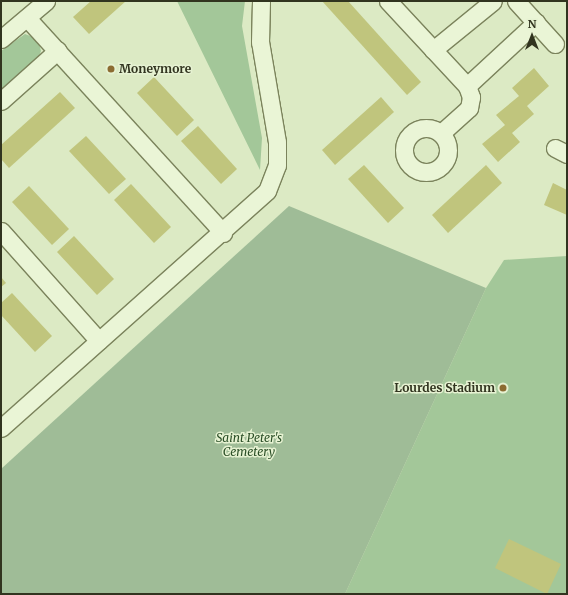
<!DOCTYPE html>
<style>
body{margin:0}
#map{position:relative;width:568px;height:595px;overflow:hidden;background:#dceac4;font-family:Merriweather,serif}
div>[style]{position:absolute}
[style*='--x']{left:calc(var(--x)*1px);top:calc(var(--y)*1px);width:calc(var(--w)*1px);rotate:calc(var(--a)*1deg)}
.green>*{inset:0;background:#a3c799}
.cemetery>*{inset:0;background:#9fbc97}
.building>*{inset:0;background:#c0c57d}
.roads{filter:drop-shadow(1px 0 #7b835c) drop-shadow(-1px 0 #7b835c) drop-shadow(0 1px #7b835c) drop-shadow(0 -1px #7b835c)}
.minor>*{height:17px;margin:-8.5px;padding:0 8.5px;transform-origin:8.5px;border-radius:8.5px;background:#eaf5d6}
.minor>.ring{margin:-8.5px;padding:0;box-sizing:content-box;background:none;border:17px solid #eaf5d6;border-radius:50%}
.dots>*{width:11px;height:11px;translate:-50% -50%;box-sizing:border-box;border:2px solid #e6f2d2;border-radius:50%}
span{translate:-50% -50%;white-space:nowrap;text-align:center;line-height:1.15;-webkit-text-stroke:3px #e6f2d2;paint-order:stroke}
.poi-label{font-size:12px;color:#31341f;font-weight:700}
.left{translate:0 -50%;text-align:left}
.right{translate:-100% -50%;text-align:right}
.park-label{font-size:12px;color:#2b4f27;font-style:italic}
.frame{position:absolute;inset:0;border:2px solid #31341f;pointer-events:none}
.north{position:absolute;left:512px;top:16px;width:40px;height:40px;-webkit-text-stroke:3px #e6f2d2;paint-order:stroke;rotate:0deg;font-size:11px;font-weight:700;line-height:16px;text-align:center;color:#31341f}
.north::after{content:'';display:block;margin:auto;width:14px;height:18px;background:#31341f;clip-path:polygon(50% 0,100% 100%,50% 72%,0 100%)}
</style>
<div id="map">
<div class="green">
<div style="clip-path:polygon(177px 1px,245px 1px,242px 26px,262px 138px,260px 170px)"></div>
<div style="clip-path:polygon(25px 34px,38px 39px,41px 51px,38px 59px,1px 92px,1px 51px)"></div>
<div style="clip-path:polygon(567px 256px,567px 594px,345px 594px,486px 288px,504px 260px)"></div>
</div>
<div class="cemetery">
<div style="clip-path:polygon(289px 206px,486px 288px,345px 594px,1px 594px,1px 469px)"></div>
</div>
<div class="building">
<div style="clip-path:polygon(91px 1px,126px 1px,89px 34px,73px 17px)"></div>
<div style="clip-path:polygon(322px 1px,348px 1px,421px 82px,407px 95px)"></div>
<div style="clip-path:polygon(534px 68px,549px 86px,527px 106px,534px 114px,512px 133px,520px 142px,498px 162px,482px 144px,505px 125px,496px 115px,519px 96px,512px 88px)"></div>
<div style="clip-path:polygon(154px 77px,194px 120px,177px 136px,137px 93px)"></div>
<div style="clip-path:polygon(60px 92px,75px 108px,9px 168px,1px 159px,1px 145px)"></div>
<div style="clip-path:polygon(381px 97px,394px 112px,335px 165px,322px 150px)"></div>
<div style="clip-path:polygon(198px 126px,237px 169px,221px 184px,181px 141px)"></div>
<div style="clip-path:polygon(86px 136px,126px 179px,109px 194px,69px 151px)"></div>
<div style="clip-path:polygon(364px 165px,404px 208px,388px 223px,348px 179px)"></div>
<div style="clip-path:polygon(486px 165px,502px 183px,448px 233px,432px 215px)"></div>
<div style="clip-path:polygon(553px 183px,567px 190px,567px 215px,544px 205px)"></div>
<div style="clip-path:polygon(131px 184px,171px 227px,154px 243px,114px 200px)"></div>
<div style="clip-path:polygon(29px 186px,69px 229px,52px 245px,12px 202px)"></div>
<div style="clip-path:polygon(74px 236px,114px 279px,97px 295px,57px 252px)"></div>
<div style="clip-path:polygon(1px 277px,6px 283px,1px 287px)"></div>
<div style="clip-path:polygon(12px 293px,52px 336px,35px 352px,1px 315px,1px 303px)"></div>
<div style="clip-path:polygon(509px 539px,561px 564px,547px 594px,495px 568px)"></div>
</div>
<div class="roads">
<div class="minor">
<div style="--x:388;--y:1;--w:116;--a:47.1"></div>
<div style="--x:467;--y:86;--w:12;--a:70"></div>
<div style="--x:471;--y:97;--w:11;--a:100"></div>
<div style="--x:469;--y:108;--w:38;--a:138"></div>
<div style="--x:516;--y:1;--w:58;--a:47.8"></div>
<div style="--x:27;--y:18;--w:291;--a:47.6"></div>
<div style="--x:1;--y:39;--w:59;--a:-40.2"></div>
<div style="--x:433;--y:50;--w:77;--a:-39.2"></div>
<div style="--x:467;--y:86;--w:94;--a:-42.8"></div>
<div style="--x:1;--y:101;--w:76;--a:-41.8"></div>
<div class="ring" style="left:404px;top:128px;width:27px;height:27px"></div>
<div style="--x:555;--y:148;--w:13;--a:27"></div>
<div style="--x:1;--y:231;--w:147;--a:48.3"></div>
<div style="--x:1;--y:428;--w:356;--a:-41.7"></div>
<div style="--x:267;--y:191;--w:28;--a:-69"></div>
<div style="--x:277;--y:165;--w:23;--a:-90"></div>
<div style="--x:277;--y:142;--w:101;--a:-99.6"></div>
<div style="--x:260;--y:42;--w:41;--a:-88.6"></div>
</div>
</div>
<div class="dots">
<div style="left:111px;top:69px;background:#8c6c31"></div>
<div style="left:503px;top:388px;background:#8c6c31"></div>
</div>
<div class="poi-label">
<span class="left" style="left:119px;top:69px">Moneymore</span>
<span class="right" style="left:495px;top:388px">Lourdes Stadium</span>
</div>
<div class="park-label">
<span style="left:249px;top:445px">Saint Peter's<br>Cemetery</span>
</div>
<div class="frame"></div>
<div class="north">N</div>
</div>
